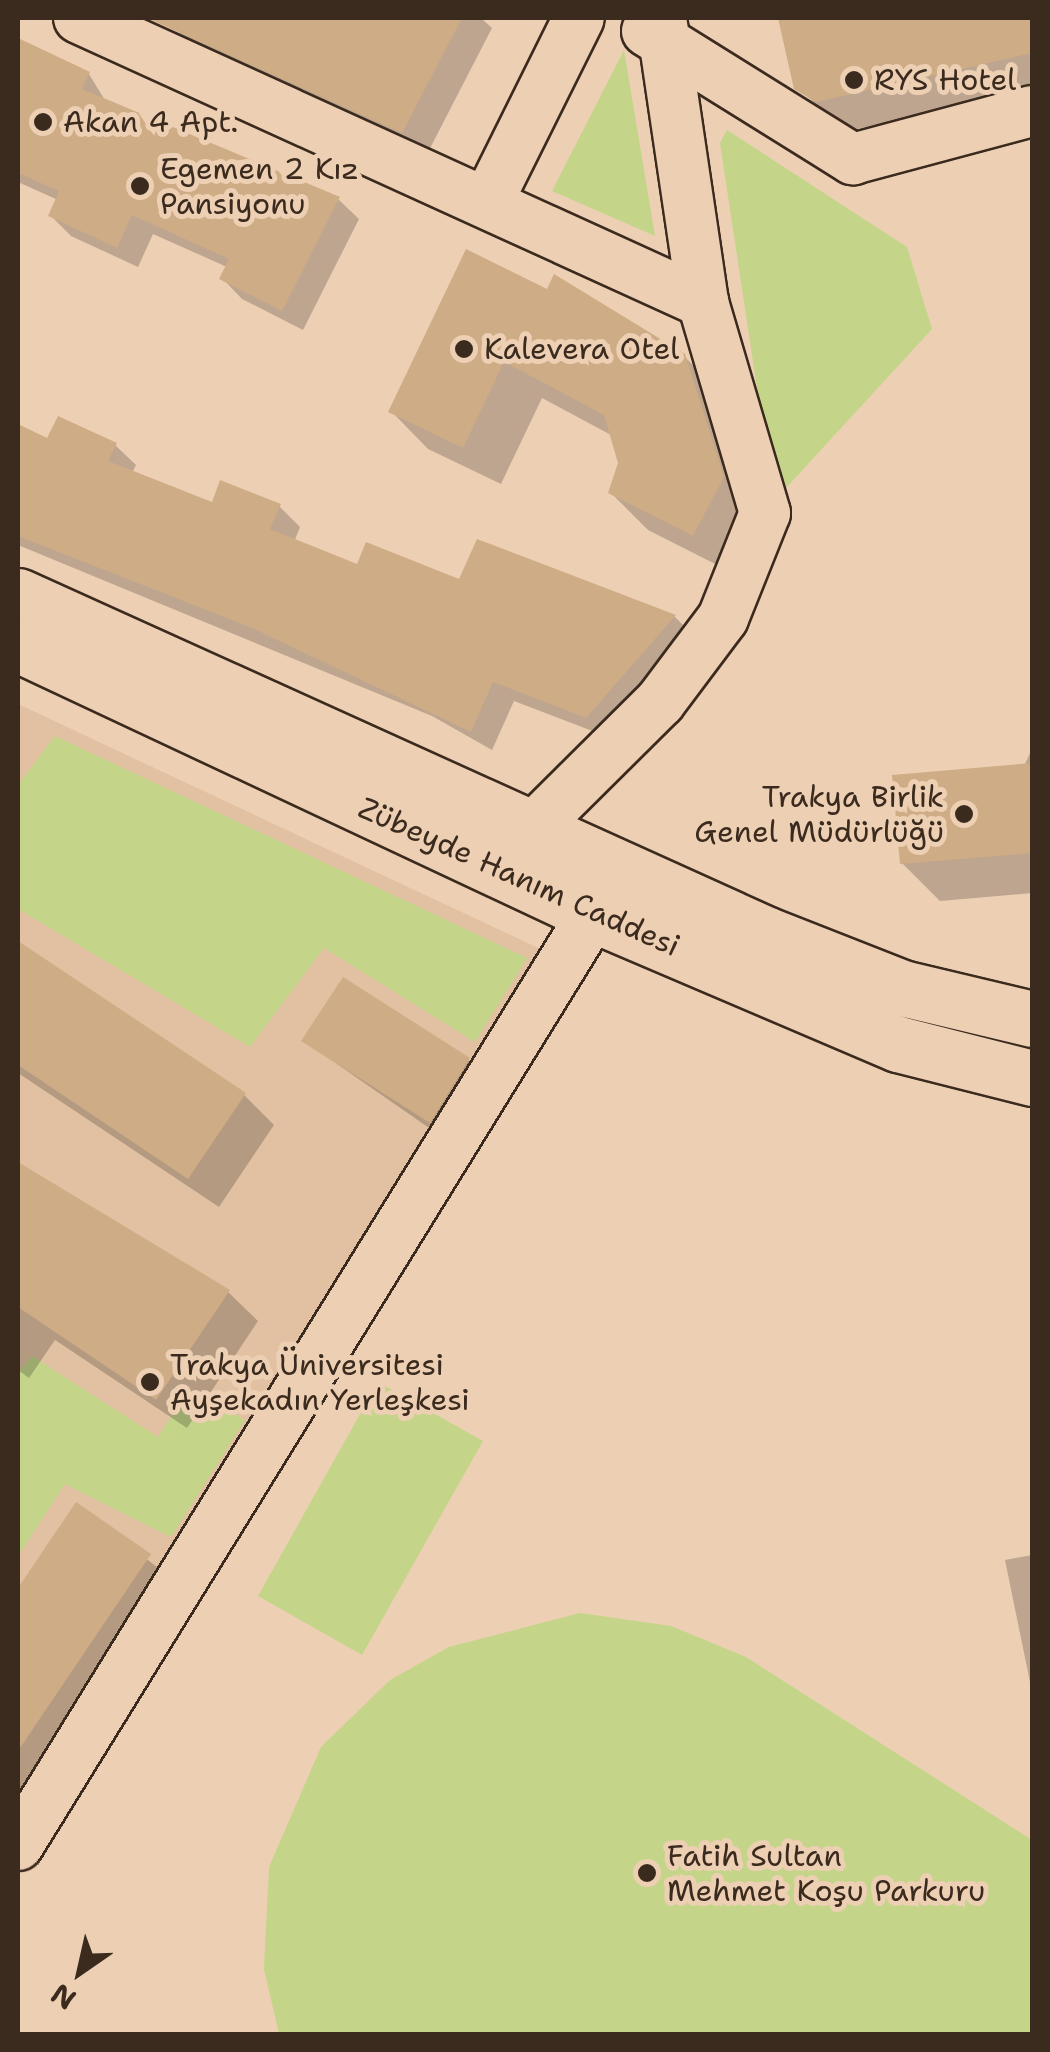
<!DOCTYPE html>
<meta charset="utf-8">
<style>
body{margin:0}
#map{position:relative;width:1050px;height:2052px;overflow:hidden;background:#edcfb3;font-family:"Shantell Sans",sans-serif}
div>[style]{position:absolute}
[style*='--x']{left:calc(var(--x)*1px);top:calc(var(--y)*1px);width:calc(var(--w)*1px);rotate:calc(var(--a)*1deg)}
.built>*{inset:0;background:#e1c1a2}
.green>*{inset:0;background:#c4d58a}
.shadow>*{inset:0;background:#0003}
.building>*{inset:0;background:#ceac85}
.roads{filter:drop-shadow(2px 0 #3b2a1e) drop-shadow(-2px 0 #3b2a1e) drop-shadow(0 2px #3b2a1e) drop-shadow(0 -2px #3b2a1e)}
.minor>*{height:50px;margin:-25px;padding:0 25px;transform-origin:25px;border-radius:25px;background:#edcfb3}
.secondary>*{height:55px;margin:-27.5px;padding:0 27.5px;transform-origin:27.5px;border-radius:27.5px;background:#edcfb3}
.dots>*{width:28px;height:28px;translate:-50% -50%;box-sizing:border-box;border:5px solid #edcfb3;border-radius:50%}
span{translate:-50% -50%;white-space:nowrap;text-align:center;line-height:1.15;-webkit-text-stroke:10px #edcfb3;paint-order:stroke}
.poi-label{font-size:30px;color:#3b2a1e}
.left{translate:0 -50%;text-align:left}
.right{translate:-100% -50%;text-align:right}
.street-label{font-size:30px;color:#3b2a1e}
.frame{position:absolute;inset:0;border:20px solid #3b2a1e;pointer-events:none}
.north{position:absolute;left:30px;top:1922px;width:100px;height:100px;-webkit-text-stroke:8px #edcfb3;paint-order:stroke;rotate:214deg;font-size:28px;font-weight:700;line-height:40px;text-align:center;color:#3b2a1e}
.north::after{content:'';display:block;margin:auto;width:35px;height:45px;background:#3b2a1e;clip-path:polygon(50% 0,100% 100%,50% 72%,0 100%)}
</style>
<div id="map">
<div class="built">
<div style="clip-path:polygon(18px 704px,549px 953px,18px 1810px)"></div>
</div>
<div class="green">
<div style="clip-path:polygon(624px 50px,655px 236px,552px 191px)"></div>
<div style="clip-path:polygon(727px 130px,907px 247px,932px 329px,774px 501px,720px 143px)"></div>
<div style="clip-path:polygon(55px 736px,527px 958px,475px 1042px,324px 948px,250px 1047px,18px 909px,18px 785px)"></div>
<div style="clip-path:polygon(32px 1356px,158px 1437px,189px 1389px,245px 1420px,171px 1537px,65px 1484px,18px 1556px,18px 1373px)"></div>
<div style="clip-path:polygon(378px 1382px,483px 1441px,362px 1655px,258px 1596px)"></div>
<div style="clip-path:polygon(580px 1613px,671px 1626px,746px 1657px,1032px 1840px,1032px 2034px,279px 2034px,264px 1969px,269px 1867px,321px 1747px,390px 1680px,449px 1647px)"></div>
</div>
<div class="shadow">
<div style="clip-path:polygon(179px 18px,481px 18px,492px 28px,426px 156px,198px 52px,174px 28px)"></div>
<div style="clip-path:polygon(780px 18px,1032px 18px,1032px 89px,848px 131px,796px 87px)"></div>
<div style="clip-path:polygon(18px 41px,89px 74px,106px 102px,338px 199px,359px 219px,303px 330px,242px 299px,222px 278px,227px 267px,153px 234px,138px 267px,71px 236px,51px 216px,58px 200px,18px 182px)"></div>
<div style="clip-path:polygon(467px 253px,684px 356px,722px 395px,761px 516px,731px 572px,648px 530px,610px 492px,621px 463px,613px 436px,542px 398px,501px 484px,428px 449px,391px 411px)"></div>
<div style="clip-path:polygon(18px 427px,48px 441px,115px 445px,136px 465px,132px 473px,213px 505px,279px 506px,300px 527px,294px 542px,359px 567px,461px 583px,478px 542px,675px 617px,695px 637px,608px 737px,514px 701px,492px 750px,432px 716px,18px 545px)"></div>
<div style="clip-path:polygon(1032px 749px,1032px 893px,940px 901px,902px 863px,1024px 766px)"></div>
<div style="clip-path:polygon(18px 944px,244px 1095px,274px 1125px,219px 1207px,18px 1073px)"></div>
<div style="clip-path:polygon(304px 1041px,468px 1060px,492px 1084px,455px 1146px)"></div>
<div style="clip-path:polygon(18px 1163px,228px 1292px,258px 1321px,187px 1428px,55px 1340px,29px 1378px,18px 1370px)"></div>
<div style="clip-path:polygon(77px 1505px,180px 1585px,18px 1824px,18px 1593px)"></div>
<div style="clip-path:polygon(1032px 1555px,1032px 1692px,1005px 1560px)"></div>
</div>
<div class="building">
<div style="clip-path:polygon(147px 18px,462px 18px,402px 133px)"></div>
<div style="clip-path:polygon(778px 18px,1032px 18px,1032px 53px,816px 102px,794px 89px)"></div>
<div style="clip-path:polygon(18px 38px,90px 72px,82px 89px,340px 197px,282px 311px,219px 279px,229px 259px,132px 215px,117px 248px,48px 216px,59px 191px,18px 173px)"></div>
<div style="clip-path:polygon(466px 249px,547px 289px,554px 274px,685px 354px,724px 477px,693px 536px,608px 493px,618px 463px,604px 415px,504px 362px,463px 448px,388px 412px)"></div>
<div style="clip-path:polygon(58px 416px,117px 443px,108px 461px,212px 502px,220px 480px,281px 504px,270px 529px,357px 564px,366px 542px,459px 579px,477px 539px,676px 615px,586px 718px,493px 682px,471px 732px,252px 628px,18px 536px,18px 424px,47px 438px)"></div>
<div style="clip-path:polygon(1032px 763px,1032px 853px,900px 864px,892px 775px)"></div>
<div style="clip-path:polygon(18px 941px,246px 1093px,188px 1179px,18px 1065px)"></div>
<div style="clip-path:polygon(343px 977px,470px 1058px,430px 1123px,301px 1041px)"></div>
<div style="clip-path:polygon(18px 1162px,230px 1290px,156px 1400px,18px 1307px)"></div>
<div style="clip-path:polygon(76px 1502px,151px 1554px,18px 1751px,18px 1588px)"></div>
</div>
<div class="roads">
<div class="minor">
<div style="--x:79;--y:18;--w:686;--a:24.47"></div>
<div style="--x:647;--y:31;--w:243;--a:31.9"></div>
<div style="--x:853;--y:159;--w:185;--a:-15"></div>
<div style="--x:488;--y:201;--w:204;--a:-63.6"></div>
<div style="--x:528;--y:833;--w:186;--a:-44.8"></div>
<div style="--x:660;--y:702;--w:105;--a:-53.1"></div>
<div style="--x:723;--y:618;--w:113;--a:-68.2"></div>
<div style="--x:765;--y:513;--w:220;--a:-106.4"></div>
<div style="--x:703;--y:302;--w:287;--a:-98.4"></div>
<div style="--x:18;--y:1845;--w:1094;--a:-58.3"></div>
</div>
<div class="secondary">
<div style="--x:18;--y:596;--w:820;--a:24.35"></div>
<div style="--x:765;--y:934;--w:147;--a:21.5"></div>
<div style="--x:902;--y:988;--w:134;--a:13.4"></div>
<div style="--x:18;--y:644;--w:635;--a:25.15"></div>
<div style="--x:593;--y:914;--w:332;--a:23.1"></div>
<div style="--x:898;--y:1044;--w:138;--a:14.2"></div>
</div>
</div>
<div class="dots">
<div style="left:854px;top:80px;background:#3b2a1e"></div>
<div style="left:43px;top:122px;background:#3b2a1e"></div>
<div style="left:140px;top:186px;background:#3b2a1e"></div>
<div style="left:464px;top:349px;background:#3b2a1e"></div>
<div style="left:964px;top:814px;background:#3b2a1e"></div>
<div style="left:150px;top:1382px;background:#3b2a1e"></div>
<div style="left:647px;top:1873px;background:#3b2a1e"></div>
</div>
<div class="poi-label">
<span class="left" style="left:874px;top:80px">RYS Hotel</span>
<span class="left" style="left:63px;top:122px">Akan 4 Apt.</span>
<span class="left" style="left:160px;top:186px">Egemen 2 Kız<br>Pansiyonu</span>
<span class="left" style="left:484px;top:349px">Kalevera Otel</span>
<span class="right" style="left:944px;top:814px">Trakya Birlik<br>Genel Müdürlüğü</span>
<span class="left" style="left:170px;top:1382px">Trakya Üniversitesi<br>Ayşekadın Yerleşkesi</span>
<span class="left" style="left:667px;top:1873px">Fatih Sultan<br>Mehmet Koşu Parkuru</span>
</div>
<div class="street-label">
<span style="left:519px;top:877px;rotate:24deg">Zübeyde Hanım Caddesi</span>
</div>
<div class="frame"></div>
<div class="north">N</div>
</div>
